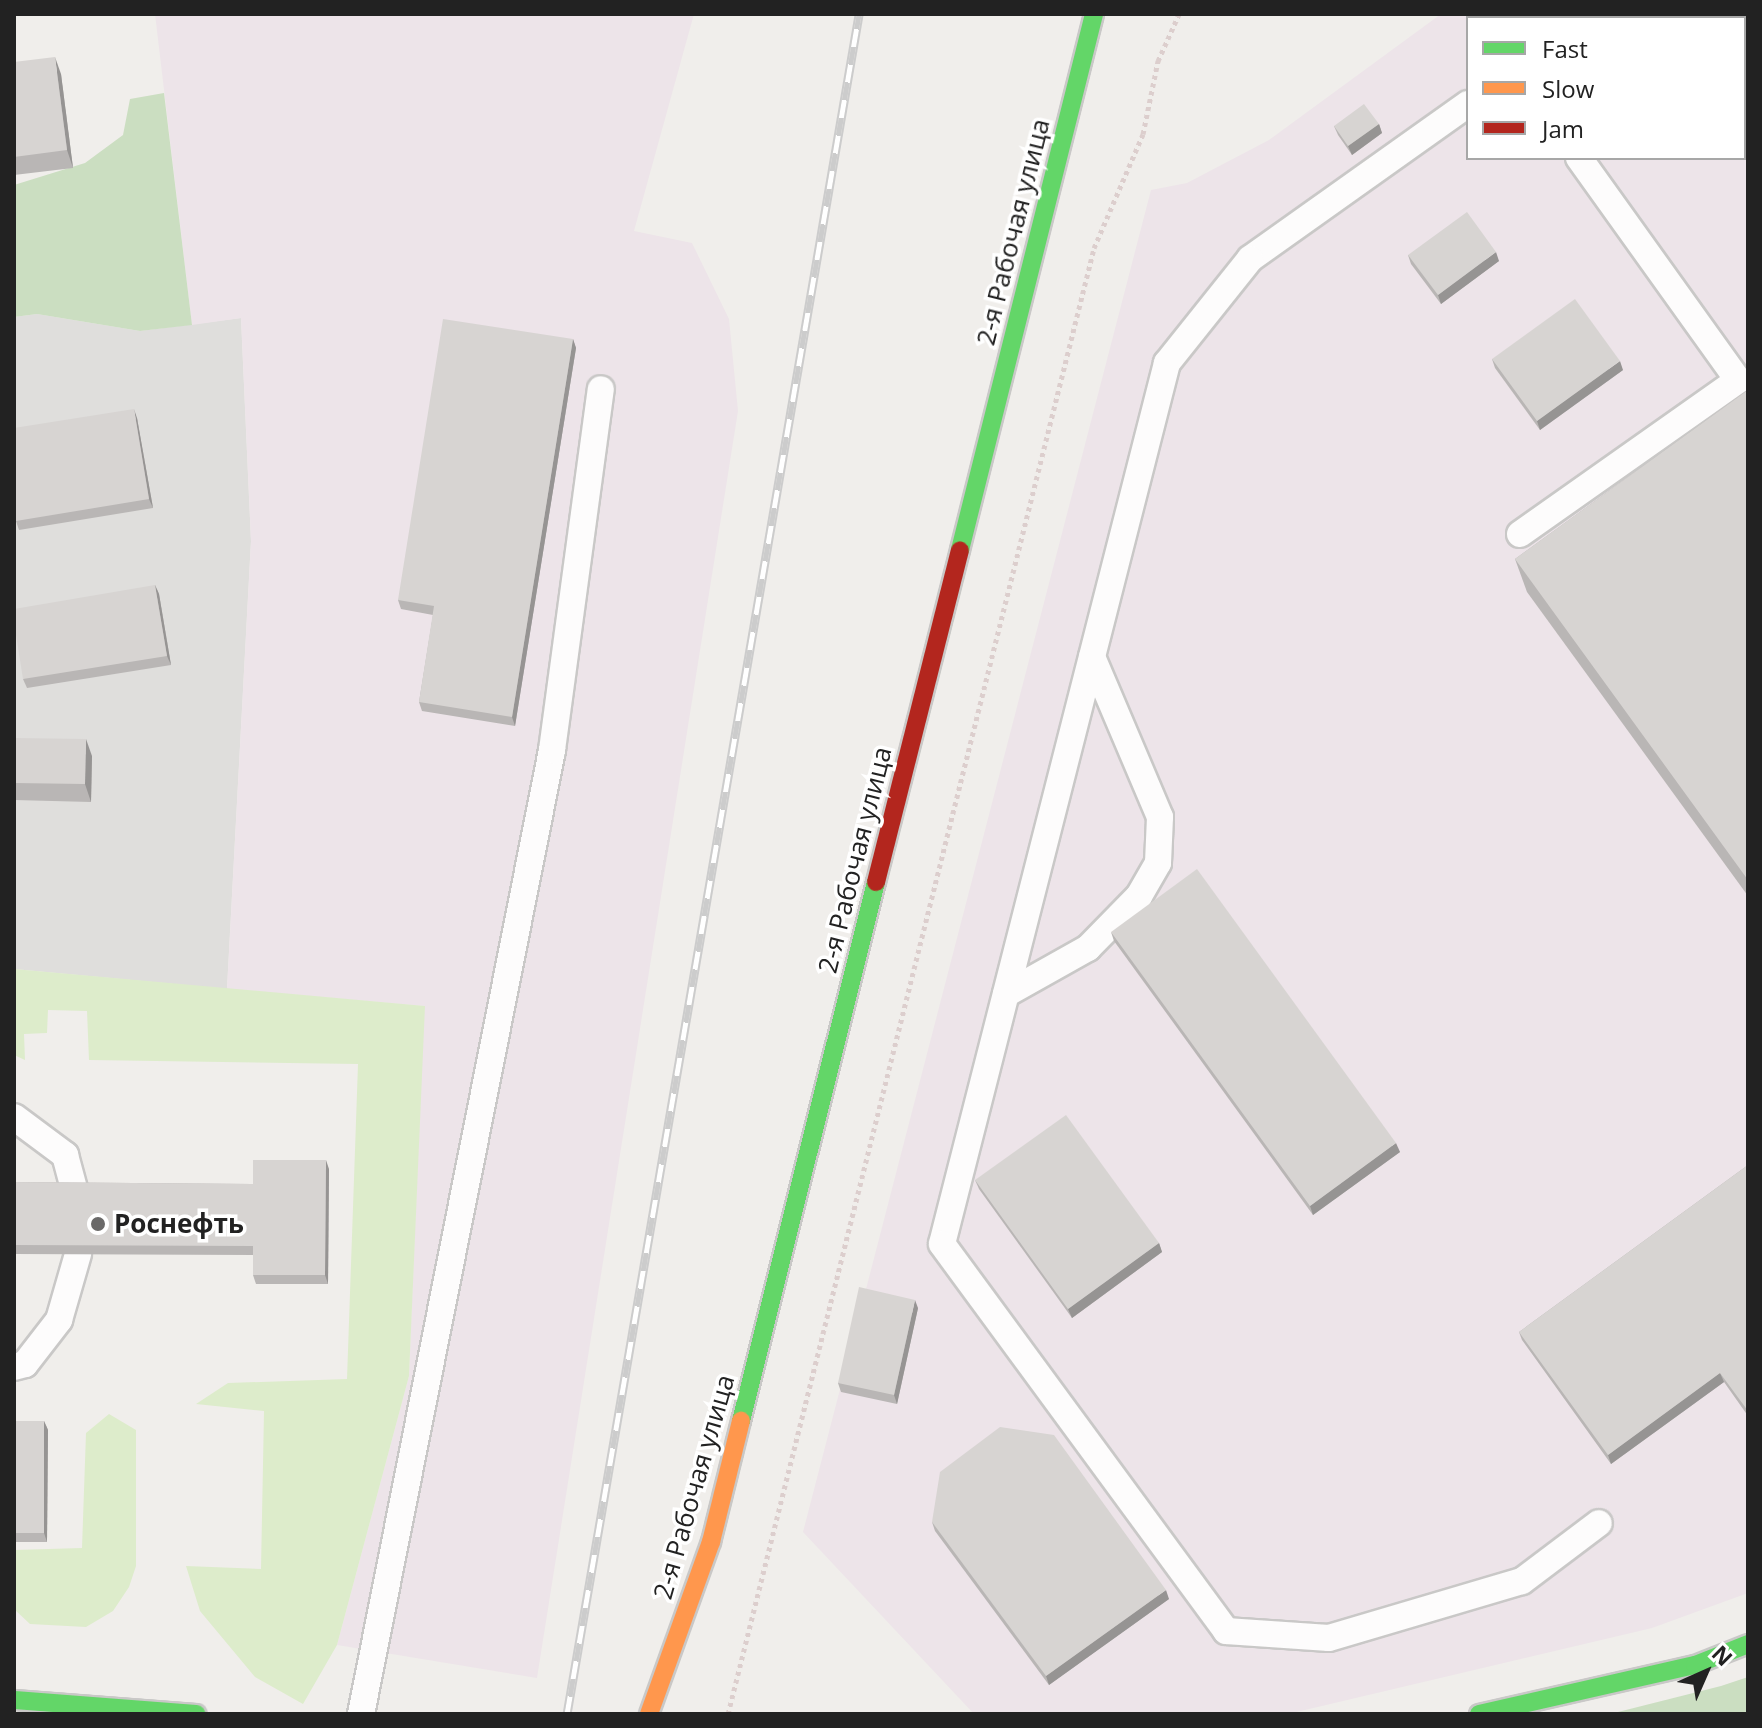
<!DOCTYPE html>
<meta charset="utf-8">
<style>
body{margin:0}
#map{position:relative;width:1762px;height:1728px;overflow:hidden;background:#f0eeeb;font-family:"Open Sans",sans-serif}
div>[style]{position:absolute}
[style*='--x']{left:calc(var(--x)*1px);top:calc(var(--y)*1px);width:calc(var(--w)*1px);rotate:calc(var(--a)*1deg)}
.residential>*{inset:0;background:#dfdedc}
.industrial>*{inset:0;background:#ede4e9}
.grass>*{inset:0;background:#ddeccb}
.forest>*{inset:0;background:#cbdec1}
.path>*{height:5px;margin-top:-2.5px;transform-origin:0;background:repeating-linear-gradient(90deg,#dccecd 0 4px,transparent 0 8px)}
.roads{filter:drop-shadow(2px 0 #c9c8c7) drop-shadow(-2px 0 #c9c8c7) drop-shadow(0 2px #c9c8c7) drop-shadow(0 -2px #c9c8c7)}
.lane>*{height:26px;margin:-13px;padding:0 13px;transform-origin:13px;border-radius:13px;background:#fdfcfc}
.fast>*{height:18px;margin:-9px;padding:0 9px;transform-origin:9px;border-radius:9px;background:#63d668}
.slow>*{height:18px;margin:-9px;padding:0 9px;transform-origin:9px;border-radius:9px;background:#ff974d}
.jam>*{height:18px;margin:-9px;padding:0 9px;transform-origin:9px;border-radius:9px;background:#b3261e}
.rail>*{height:9px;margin-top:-4.5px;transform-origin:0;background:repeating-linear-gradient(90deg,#fff 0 18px,#ccc 0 36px);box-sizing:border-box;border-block:2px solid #ccc}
.wall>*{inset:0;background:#b9b6b5}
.shaded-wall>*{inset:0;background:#969493}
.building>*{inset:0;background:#d7d4d2}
.dots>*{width:22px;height:22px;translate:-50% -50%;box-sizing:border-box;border:4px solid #fff;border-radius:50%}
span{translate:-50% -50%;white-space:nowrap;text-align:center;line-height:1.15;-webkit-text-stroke:7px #fff;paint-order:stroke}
.street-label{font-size:26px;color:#222}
.poi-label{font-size:26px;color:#222;font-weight:700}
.left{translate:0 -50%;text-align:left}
.frame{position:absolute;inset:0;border:16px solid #222;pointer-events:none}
.legend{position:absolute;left:1466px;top:16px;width:280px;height:144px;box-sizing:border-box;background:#fff;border:2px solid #a7a7a7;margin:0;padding:10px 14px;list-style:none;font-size:24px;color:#222}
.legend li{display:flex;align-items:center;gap:16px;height:40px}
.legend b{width:40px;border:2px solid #a7a7a7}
.north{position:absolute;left:1666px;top:1632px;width:80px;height:80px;-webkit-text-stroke:6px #fff;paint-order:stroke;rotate:45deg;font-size:22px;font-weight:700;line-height:32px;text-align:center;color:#222}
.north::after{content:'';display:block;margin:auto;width:28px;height:36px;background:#222;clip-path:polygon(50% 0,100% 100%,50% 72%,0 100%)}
</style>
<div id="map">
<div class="residential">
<div style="clip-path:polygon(37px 314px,140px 331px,241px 318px,251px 541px,227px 989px,14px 969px,14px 317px)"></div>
</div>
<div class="industrial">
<div style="clip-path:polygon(155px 14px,694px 14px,634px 231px,692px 243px,729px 319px,738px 411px,537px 1678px,337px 1645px,409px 1376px,424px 1006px,227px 989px,251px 541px,241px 318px,192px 325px)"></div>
<div style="clip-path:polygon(evenodd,1441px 14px,1748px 14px,1748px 1593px,1652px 1628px,1288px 1714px,974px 1714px,803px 1532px,1151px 190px,1187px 183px,1269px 140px,1441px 14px,1468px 18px,1744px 18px,1744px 158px,1468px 158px,1468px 18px)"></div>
</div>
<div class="grass">
<div style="clip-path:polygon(14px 969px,425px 1006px,409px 1376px,337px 1645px,303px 1704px,255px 1677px,200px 1611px,186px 1566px,261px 1569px,264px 1411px,196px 1404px,228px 1383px,347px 1379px,358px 1064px,89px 1060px,87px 1011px,48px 1010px,47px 1033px,24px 1034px,25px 1060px,14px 1055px)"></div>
<div style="clip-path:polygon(109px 1414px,136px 1430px,136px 1566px,129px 1587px,113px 1611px,86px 1627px,30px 1624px,14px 1609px,14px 1550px,82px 1548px,86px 1433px)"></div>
</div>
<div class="forest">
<div style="clip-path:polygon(164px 93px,192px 325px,140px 331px,37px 314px,14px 317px,14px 185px,85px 163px,123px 135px,130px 99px)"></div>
<div style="clip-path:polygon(1748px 1677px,1748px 1714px,1610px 1714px,1721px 1686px)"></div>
</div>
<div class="path">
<div style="--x:728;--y:1714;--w:1511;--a:-75.98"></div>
<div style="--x:1094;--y:248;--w:124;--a:-66.7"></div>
<div style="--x:1143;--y:134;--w:75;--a:-78.4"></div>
<div style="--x:1158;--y:61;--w:51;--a:-65.9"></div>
</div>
<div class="roads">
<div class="lane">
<div style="--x:1589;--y:18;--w:7;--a:-34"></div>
<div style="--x:1468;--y:104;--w:267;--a:144.6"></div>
<div style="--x:1250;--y:259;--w:133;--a:128.6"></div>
<div style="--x:1167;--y:363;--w:909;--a:104.33"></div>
<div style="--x:942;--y:1244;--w:480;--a:53.7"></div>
<div style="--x:1226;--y:1631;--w:103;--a:3.9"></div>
<div style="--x:1329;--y:1638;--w:201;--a:-16.5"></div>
<div style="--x:1522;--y:1581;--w:96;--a:-37"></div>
<div style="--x:1520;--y:534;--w:267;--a:-35.2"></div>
<div style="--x:1738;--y:380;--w:273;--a:-125.6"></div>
<div style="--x:1006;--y:994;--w:94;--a:-29.3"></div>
<div style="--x:1088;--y:948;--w:73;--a:-45.6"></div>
<div style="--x:1139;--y:896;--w:38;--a:-60"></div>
<div style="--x:1158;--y:863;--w:46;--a:-87.5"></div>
<div style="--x:1160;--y:817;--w:174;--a:-113"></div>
<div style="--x:14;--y:1117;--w:64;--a:36.7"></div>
<div style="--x:65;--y:1155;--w:38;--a:75"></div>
<div style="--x:14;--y:1367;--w:11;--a:-15"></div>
<div style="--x:25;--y:1364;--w:56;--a:-52.3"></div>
<div style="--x:59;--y:1320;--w:69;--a:-73.9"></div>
<div style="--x:361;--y:1714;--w:983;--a:-78.79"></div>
<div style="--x:552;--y:750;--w:364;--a:-82.3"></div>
</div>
<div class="fast">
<div style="--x:960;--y:550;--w:552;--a:-75.96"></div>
<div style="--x:741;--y:1421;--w:556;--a:-75.94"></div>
<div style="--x:14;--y:1700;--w:183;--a:4.4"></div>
<div style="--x:1479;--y:1714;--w:221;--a:-12.8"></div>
<div style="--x:1695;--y:1665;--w:57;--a:-21.6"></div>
</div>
<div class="slow">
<div style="--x:649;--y:1714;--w:183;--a:-70.2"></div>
<div style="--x:711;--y:1542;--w:125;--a:-76.1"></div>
</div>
<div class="jam">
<div style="--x:876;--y:882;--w:342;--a:-75.8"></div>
</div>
</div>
<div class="rail">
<div style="--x:567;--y:1714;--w:1725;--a:-80.25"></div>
</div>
<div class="wall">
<div style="clip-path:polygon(14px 62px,61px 74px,73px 168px,14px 175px)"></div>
<div style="clip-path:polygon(1379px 124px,1382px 133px,1352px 155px,1338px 135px,1334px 126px)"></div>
<div style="clip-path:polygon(1408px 255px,1499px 261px,1441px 304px,1411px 264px)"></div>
<div style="clip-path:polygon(573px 339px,576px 348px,515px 726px,422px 711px,419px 702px,433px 615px,401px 609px,398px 600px)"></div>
<div style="clip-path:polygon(1492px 359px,1623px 370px,1540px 430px,1495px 368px)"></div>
<div style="clip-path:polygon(1748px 390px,1748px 896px,1527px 592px,1515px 559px)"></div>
<div style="clip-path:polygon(137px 418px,153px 508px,19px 530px,16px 521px)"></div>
<div style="clip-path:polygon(155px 585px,159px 594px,171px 665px,27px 688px,23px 679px)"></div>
<div style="clip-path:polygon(14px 738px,92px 756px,91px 802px,14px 800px)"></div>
<div style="clip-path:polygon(1111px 932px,1400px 1152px,1313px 1215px,1114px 941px)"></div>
<div style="clip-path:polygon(1748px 1165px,1748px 1416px,1724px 1382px,1611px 1464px,1522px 1340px,1519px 1332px)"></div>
<div style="clip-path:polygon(329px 1169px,328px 1284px,256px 1284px,253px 1275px,253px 1255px,14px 1254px,14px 1182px,253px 1184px)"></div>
<div style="clip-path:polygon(975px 1180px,1159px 1243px,1162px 1252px,1072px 1318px,979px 1189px)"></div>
<div style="clip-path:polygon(918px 1308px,897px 1404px,841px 1392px,838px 1383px)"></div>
<div style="clip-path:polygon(14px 1421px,44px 1421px,48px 1430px,47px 1542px,14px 1542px)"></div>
<div style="clip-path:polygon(932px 1522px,1169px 1599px,1049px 1685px,935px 1531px)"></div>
</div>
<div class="shaded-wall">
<div style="clip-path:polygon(55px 57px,61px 74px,73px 168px,67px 150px)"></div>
<div style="clip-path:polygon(1379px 124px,1382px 133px,1352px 155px,1348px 146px)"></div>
<div style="clip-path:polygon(1496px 252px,1499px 261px,1441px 304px,1438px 295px)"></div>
<div style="clip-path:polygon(573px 339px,576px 348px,515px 726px,512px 717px)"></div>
<div style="clip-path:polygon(1620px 361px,1623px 370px,1540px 430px,1537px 421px)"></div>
<div style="clip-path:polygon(134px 409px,137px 418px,153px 508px,149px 499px)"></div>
<div style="clip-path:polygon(155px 585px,159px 594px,171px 665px,167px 656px)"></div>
<div style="clip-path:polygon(86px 739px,92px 756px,91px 802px,85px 784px)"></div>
<div style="clip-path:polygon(1396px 1143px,1400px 1152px,1313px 1215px,1310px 1206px)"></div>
<div style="clip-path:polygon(326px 1160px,329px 1169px,328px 1284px,325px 1275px)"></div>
<div style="clip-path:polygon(1159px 1243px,1162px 1252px,1072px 1318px,1068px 1309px)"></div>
<div style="clip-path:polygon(915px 1300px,918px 1308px,897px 1404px,894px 1395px)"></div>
<div style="clip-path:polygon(1720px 1373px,1724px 1382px,1611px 1464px,1608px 1455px)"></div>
<div style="clip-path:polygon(44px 1421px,48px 1430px,47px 1542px,44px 1533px)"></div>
<div style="clip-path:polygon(1166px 1590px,1169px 1599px,1049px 1685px,1046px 1676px)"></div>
</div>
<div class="building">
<div style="clip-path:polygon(55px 57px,67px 150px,14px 157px,14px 62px)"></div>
<div style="clip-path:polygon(1364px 104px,1379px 124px,1348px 146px,1334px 126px)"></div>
<div style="clip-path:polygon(1467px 212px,1496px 252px,1438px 295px,1408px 255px)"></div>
<div style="clip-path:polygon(1575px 299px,1620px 361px,1537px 421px,1492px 359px)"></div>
<div style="clip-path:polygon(443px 319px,573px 339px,512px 717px,419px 702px,434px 606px,398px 600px)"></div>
<div style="clip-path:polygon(1748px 390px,1748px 880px,1515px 559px)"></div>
<div style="clip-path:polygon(134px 409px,149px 499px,16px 521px,14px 508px,14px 428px)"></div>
<div style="clip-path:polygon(155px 585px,167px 656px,23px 679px,14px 622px,14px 609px)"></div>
<div style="clip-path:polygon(14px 738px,86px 739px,85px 784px,14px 783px)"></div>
<div style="clip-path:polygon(1197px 869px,1396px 1143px,1310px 1206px,1111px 932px)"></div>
<div style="clip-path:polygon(1066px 1115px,1159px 1243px,1068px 1309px,975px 1180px)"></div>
<div style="clip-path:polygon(253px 1160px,326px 1160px,325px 1275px,253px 1275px,253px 1246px,14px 1245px,14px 1182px,253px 1184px)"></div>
<div style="clip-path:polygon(1748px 1165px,1748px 1411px,1720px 1373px,1608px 1455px,1519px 1332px)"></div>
<div style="clip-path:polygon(859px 1287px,915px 1300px,894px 1395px,838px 1383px)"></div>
<div style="clip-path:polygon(14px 1421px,44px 1421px,44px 1533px,14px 1533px)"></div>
<div style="clip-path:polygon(1000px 1427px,1054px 1435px,1166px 1590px,1046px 1676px,932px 1522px,940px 1472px)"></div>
</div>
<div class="dots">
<div style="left:98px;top:1224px;background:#6a6968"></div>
</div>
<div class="street-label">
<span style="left:1013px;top:232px;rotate:-76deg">2-я Рабочая улица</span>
<span style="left:855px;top:860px;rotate:-76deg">2-я Рабочая улица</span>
<span style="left:694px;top:1487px;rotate:-74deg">2-я Рабочая улица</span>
</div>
<div class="poi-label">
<span class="left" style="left:114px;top:1224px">Роснефть</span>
</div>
<div class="frame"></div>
<ul class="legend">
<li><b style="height:10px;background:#63d668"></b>Fast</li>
<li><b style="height:10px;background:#ff974d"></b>Slow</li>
<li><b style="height:10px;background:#b3261e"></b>Jam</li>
</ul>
<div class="north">N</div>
</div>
